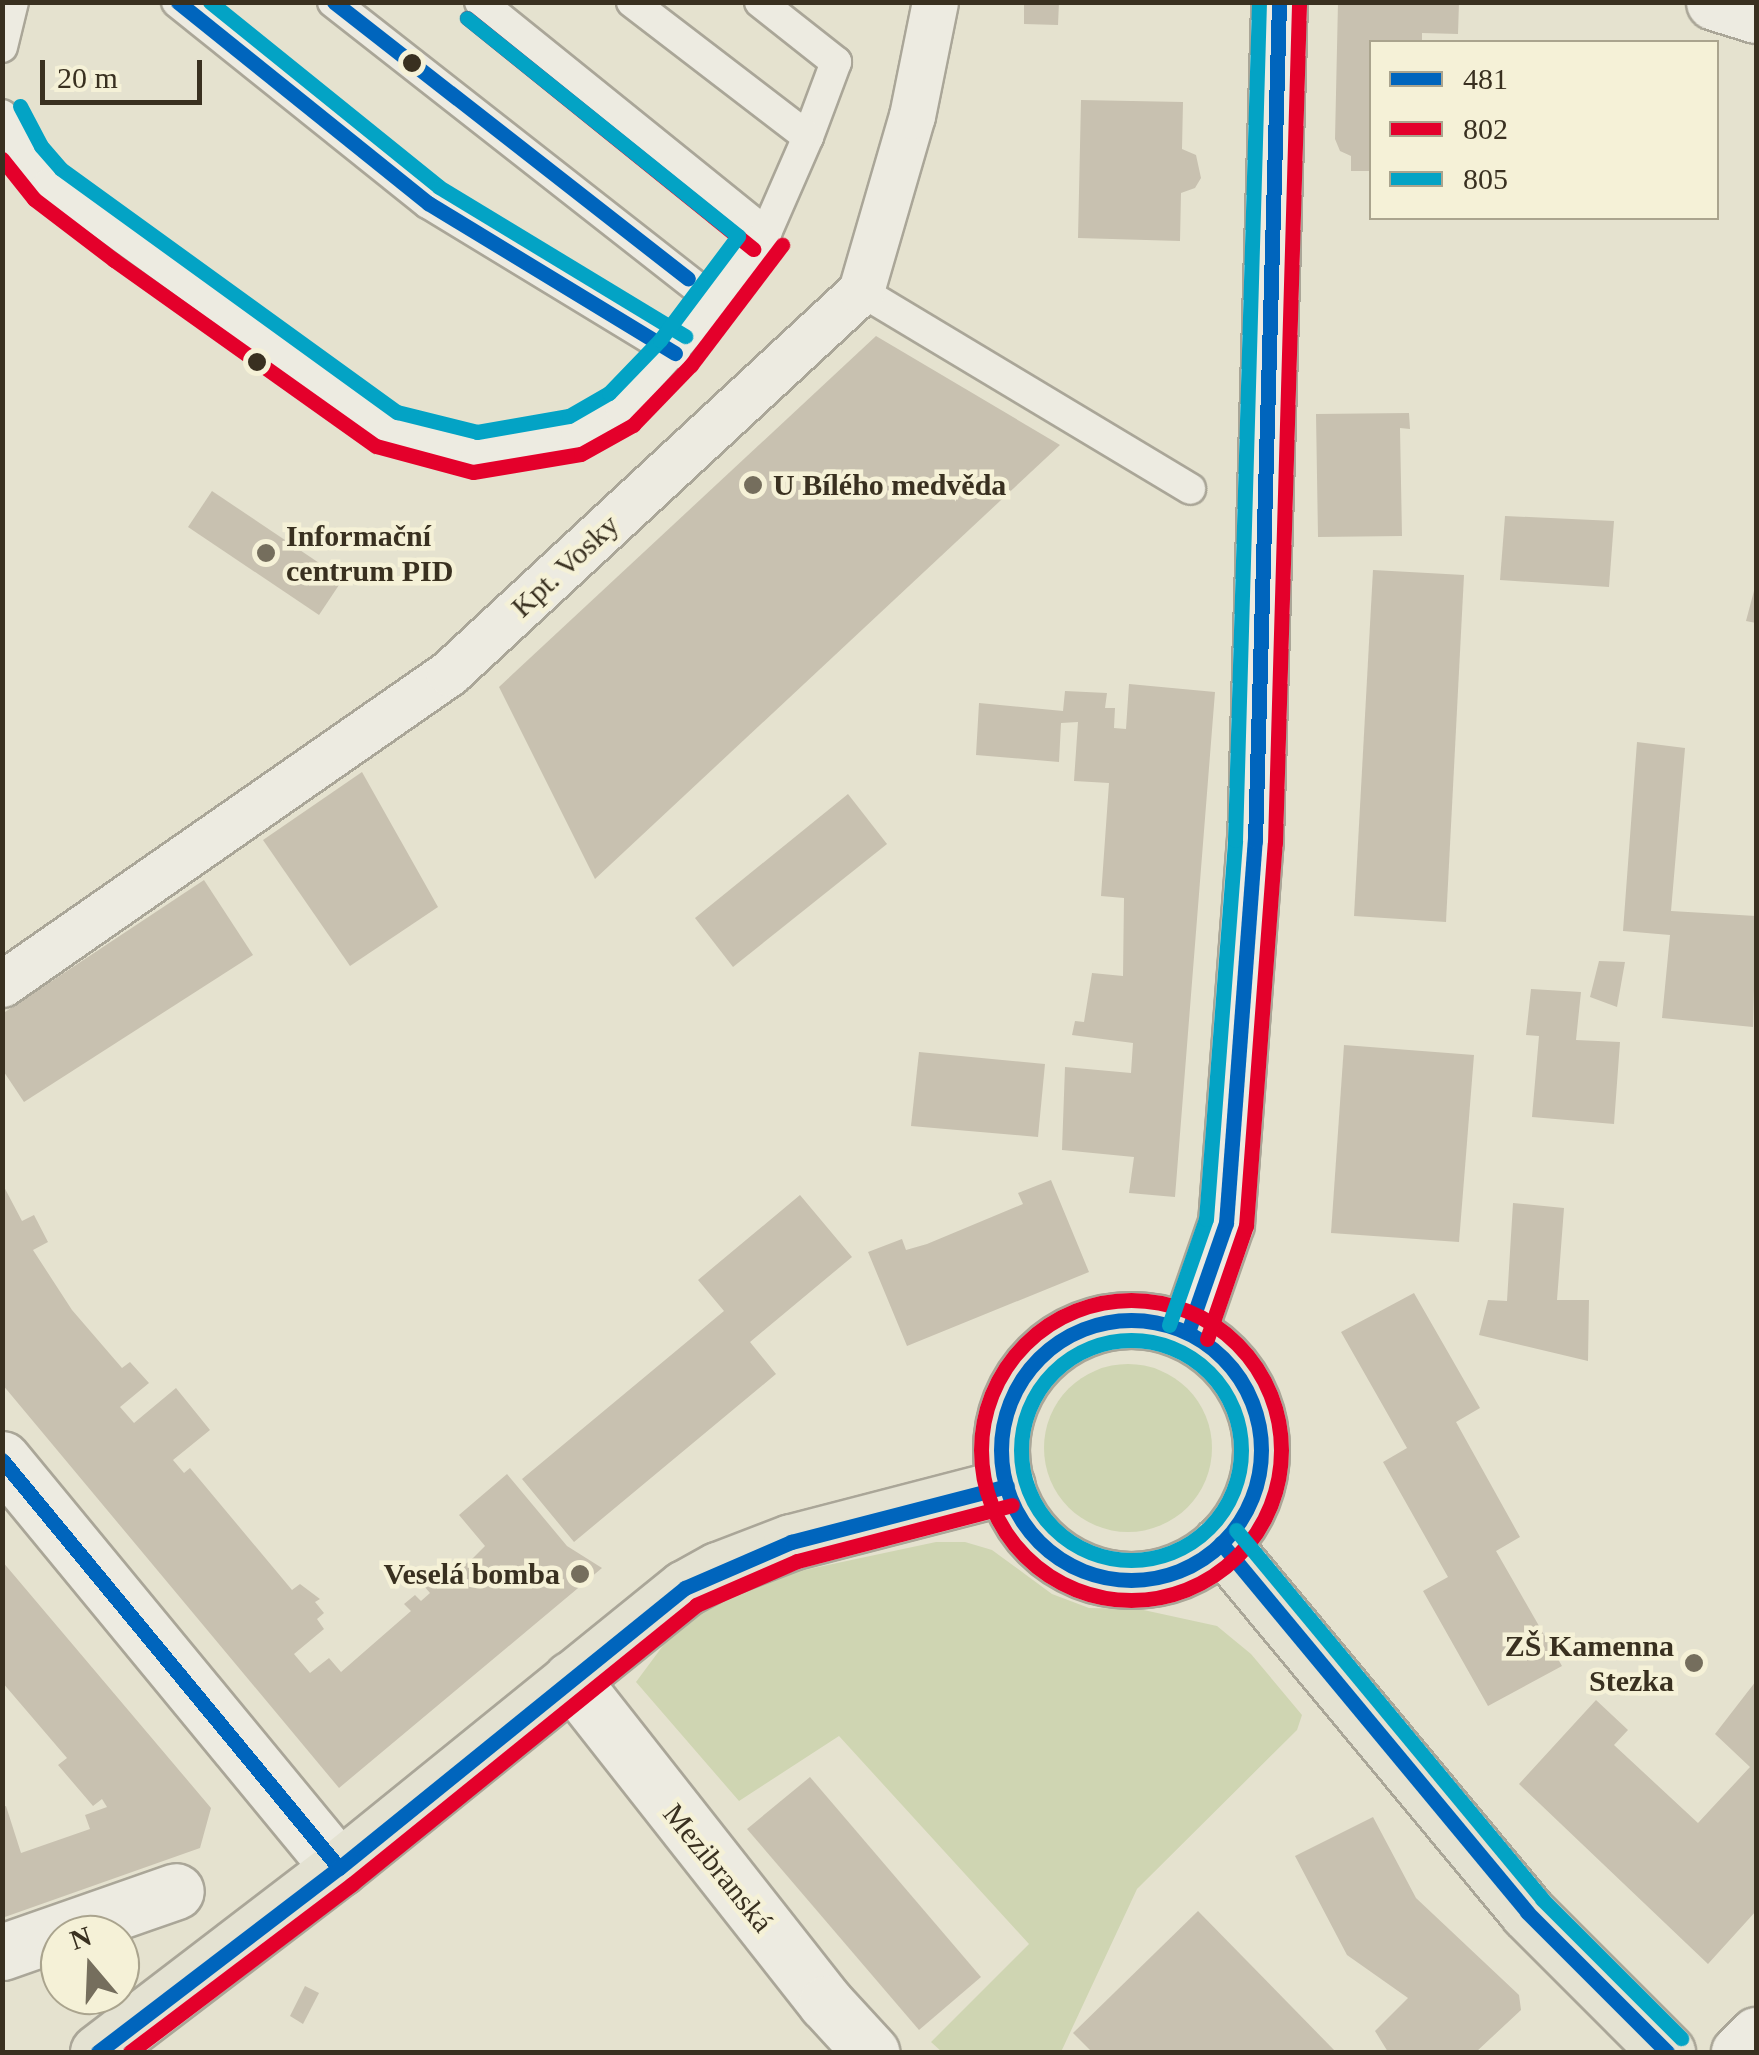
<!DOCTYPE html>
<meta charset="utf-8">
<style>
body{margin:0}
#map{position:relative;width:1759px;height:2055px;overflow:hidden;background:#e5e2cf;font-family:"Times New Roman",serif}
div>[style]{position:absolute}
[style*='--x']{left:calc(var(--x)*1px);top:calc(var(--y)*1px);width:calc(var(--w)*1px);rotate:calc(var(--a)*1deg)}
.green>*{inset:0;background:#cfd5b2}
.round{border-radius:50%}
.building>*{inset:0;background:#c8c1b0}
.roads{filter:drop-shadow(2px 0 #aaa698) drop-shadow(-2px 0 #aaa698) drop-shadow(0 2px #aaa698) drop-shadow(0 -2px #aaa698)}
.service>*{height:30px;margin:-15px;padding:0 15px;transform-origin:15px;border-radius:15px;background:#edebe1}
.pedestrian>*{height:45px;margin:-22.5px;padding:0 22.5px;transform-origin:22.5px;border-radius:22.5px;background:#edebe1}
.minor>*{height:55px;margin:-27.5px;padding:0 27.5px;transform-origin:27.5px;border-radius:27.5px;background:#edebe1}
.tertiary>*{height:55px;margin:-27.5px;padding:0 27.5px;transform-origin:27.5px;border-radius:27.5px;background:#edebe1}
.primary>*{height:55px;margin:-27.5px;padding:0 27.5px;transform-origin:27.5px;border-radius:27.5px;background:#e4e2d2}
.primary>.ring{margin:-27.5px;padding:0;box-sizing:content-box;background:none;border:55px solid #e4e2d2;border-radius:50%}
.bus-1>*{height:15px;margin:-7.5px;padding:0 7.5px;transform-origin:7.5px;border-radius:7.5px;background:#0065bd}
.bus-1>.ring{margin:-7.5px;padding:0;box-sizing:content-box;background:none;border:15px solid #0065bd;border-radius:50%}
.bus-2>*{height:15px;margin:-7.5px;padding:0 7.5px;transform-origin:7.5px;border-radius:7.5px;background:#e4002b}
.bus-2>.ring{margin:-7.5px;padding:0;box-sizing:content-box;background:none;border:15px solid #e4002b;border-radius:50%}
.bus-3>*{height:15px;margin:-7.5px;padding:0 7.5px;transform-origin:7.5px;border-radius:7.5px;background:#03a3c5}
.bus-3>.ring{margin:-7.5px;padding:0;box-sizing:content-box;background:none;border:15px solid #03a3c5;border-radius:50%}
.dots>*{width:28px;height:28px;translate:-50% -50%;box-sizing:border-box;border:5px solid #f5f1d7;border-radius:50%}
span{translate:-50% -50%;white-space:nowrap;text-align:center;line-height:1.15;-webkit-text-stroke:9px #f5f1d7;paint-order:stroke}
.poi-label{font-size:30px;color:#393020;font-weight:700}
.left{translate:0 -50%;text-align:left}
.right{translate:-100% -50%;text-align:right}
.street-label{font-size:30px;color:#393020}
.frame{position:absolute;inset:0;border:5px solid #393020;pointer-events:none}
.legend{position:absolute;left:1369px;top:40px;width:350px;height:180px;box-sizing:border-box;background:#f5f1d7;border:2px solid #aaa48e;margin:0;padding:12px 18px;list-style:none;font-size:30px;color:#393020}
.legend li{display:flex;align-items:center;gap:20px;height:50px}
.legend b{width:50px;border:2px solid #aaa48e}
.north{position:absolute;left:40px;top:1915px;width:100px;height:100px;box-sizing:border-box;background:#f5f1d7;border:2px solid #aaa48e;border-radius:50%;rotate:341deg;font-size:28px;font-weight:700;line-height:40px;text-align:center;color:#393020}
.north::after{content:'';display:block;margin:auto;width:35px;height:45px;background:#756e5d;clip-path:polygon(50% 0,100% 100%,50% 72%,0 100%)}
.scale{position:absolute;left:40px;top:60px;width:162px;height:45px;box-sizing:border-box;border:5px solid #393020;border-top:0;padding-left:12px;font-size:30px;line-height:35px;white-space:nowrap;color:#393020;-webkit-text-stroke:8px #f5f1d7;paint-order:stroke}
</style>
<div id="map">
<div class="green">
<div class="round" style="left:1044px;top:1364px;width:168px;height:168px"></div>
<div style="clip-path:polygon(936px 1542px,965px 1542px,992px 1550px,1052px 1594px,1089px 1608px,1139px 1609px,1217px 1626px,1251px 1654px,1302px 1715px,1297px 1730px,1137px 1889px,1061px 2052px,942px 2052px,931px 2042px,1029px 1944px,839px 1736px,739px 1801px,636px 1682px,679px 1624px,753px 1581px)"></div>
</div>
<div class="building">
<div style="clip-path:polygon(1024px 2px,1059px 2px,1058px 25px,1024px 24px)"></div>
<div style="clip-path:polygon(1338px 2px,1459px 2px,1458px 34px,1422px 33px,1422px 42px,1372px 42px,1372px 171px,1351px 171px,1351px 156px,1340px 151px,1335px 139px)"></div>
<div style="clip-path:polygon(1081px 100px,1183px 102px,1182px 149px,1196px 155px,1201px 178px,1195px 188px,1181px 193px,1180px 241px,1078px 238px)"></div>
<div style="clip-path:polygon(876px 336px,1060px 445px,595px 879px,499px 687px)"></div>
<div style="clip-path:polygon(1409px 413px,1410px 429px,1400px 428px,1402px 536px,1318px 537px,1316px 414px)"></div>
<div style="clip-path:polygon(212px 491px,343px 579px,319px 615px,188px 527px)"></div>
<div style="clip-path:polygon(1505px 516px,1614px 521px,1609px 587px,1500px 580px)"></div>
<div style="clip-path:polygon(1373px 570px,1464px 575px,1446px 922px,1354px 916px)"></div>
<div style="clip-path:polygon(1755px 587px,1756px 587px,1756px 623px,1746px 621px)"></div>
<div style="clip-path:polygon(1129px 684px,1215px 692px,1175px 1197px,1129px 1193px,1134px 1157px,1062px 1150px,1065px 1067px,1131px 1073px,1133px 1043px,1072px 1035px,1075px 1021px,1084px 1022px,1092px 973px,1123px 976px,1124px 898px,1101px 896px,1109px 783px,1074px 781px,1078px 722px,1061px 723px,1059px 762px,976px 755px,979px 703px,1063px 711px,1065px 691px,1107px 693px,1105px 708px,1115px 708px,1114px 728px,1126px 729px)"></div>
<div style="clip-path:polygon(1637px 742px,1685px 748px,1671px 911px,1756px 916px,1753px 1027px,1662px 1018px,1670px 935px,1623px 931px)"></div>
<div style="clip-path:polygon(362px 772px,438px 907px,350px 966px,263px 840px)"></div>
<div style="clip-path:polygon(848px 794px,887px 844px,733px 967px,695px 918px)"></div>
<div style="clip-path:polygon(204px 880px,253px 955px,24px 1102px,2px 1069px,2px 1014px)"></div>
<div style="clip-path:polygon(1599px 961px,1625px 962px,1617px 1007px,1590px 997px)"></div>
<div style="clip-path:polygon(1531px 989px,1581px 992px,1576px 1040px,1620px 1042px,1614px 1124px,1532px 1117px,1539px 1036px,1526px 1035px)"></div>
<div style="clip-path:polygon(1344px 1045px,1474px 1055px,1459px 1242px,1331px 1233px)"></div>
<div style="clip-path:polygon(919px 1052px,1045px 1064px,1038px 1137px,911px 1126px)"></div>
<div style="clip-path:polygon(1051px 1180px,1089px 1272px,907px 1346px,868px 1252px,902px 1239px,906px 1250px,927px 1244px,1023px 1204px,1018px 1193px)"></div>
<div style="clip-path:polygon(2px 1183px,22px 1221px,34px 1215px,48px 1242px,33px 1250px,72px 1310px,122px 1368px,130px 1362px,149px 1383px,120px 1407px,134px 1423px,176px 1388px,210px 1430px,173px 1460px,184px 1473px,190px 1468px,292px 1590px,300px 1584px,320px 1599px,315px 1602px,324px 1613px,317px 1619px,324px 1629px,294px 1654px,310px 1673px,329px 1658px,341px 1672px,411px 1611px,404px 1604px,415px 1595px,421px 1601px,430px 1593px,424px 1586px,451px 1564px,457px 1571px,473px 1558px,485px 1546px,459px 1515px,507px 1474px,567px 1546px,602px 1568px,339px 1788px,2px 1384px)"></div>
<div style="clip-path:polygon(800px 1195px,852px 1257px,750px 1342px,776px 1374px,574px 1542px,522px 1479px,724px 1311px,698px 1280px)"></div>
<div style="clip-path:polygon(1513px 1203px,1564px 1208px,1557px 1300px,1589px 1300px,1588px 1361px,1479px 1335px,1488px 1300px,1507px 1301px)"></div>
<div style="clip-path:polygon(1414px 1293px,1480px 1408px,1456px 1422px,1520px 1537px,1496px 1551px,1562px 1666px,1488px 1706px,1423px 1591px,1448px 1577px,1383px 1462px,1407px 1448px,1341px 1332px)"></div>
<div style="clip-path:polygon(2px 1561px,211px 1808px,200px 1848px,2px 1918px,2px 1807px,6px 1806px,21px 1853px,90px 1829px,85px 1815px,107px 1807px,102px 1799px,93px 1806px,58px 1765px,67px 1758px,2px 1682px)"></div>
<div style="clip-path:polygon(1756px 1681px,1756px 1911px,1708px 1964px,1519px 1784px,1596px 1700px,1628px 1730px,1614px 1745px,1698px 1823px,1750px 1767px,1715px 1734px)"></div>
<div style="clip-path:polygon(810px 1777px,981px 1977px,919px 2030px,747px 1829px)"></div>
<div style="clip-path:polygon(1373px 1817px,1416px 1898px,1519px 1995px,1521px 2010px,1476px 2052px,1388px 2052px,1375px 2031px,1408px 1998px,1347px 1955px,1295px 1856px)"></div>
<div style="clip-path:polygon(1198px 1911px,1336px 2052px,1092px 2052px,1073px 2033px)"></div>
<div style="clip-path:polygon(305px 1986px,319px 1993px,303px 2024px,290px 2016px)"></div>
</div>
<div class="roads">
<div class="service">
<div style="--x:177;--y:2;--w:322;--a:38.7"></div>
<div style="--x:428;--y:203;--w:289;--a:31.3"></div>
<div style="--x:333;--y:2;--w:487;--a:38.1"></div>
<div style="--x:480;--y:2;--w:368;--a:38.9"></div>
<div style="--x:760;--y:2;--w:97;--a:38.3"></div>
<div style="--x:836;--y:62;--w:80;--a:110.5"></div>
<div style="--x:2;--y:47;--w:46;--a:-76.3"></div>
<div style="--x:2;--y:115;--w:47;--a:62.4"></div>
<div style="--x:24;--y:157;--w:36;--a:48"></div>
<div style="--x:48;--y:184;--w:420;--a:35.9"></div>
<div style="--x:388;--y:430;--w:91;--a:14"></div>
<div style="--x:476;--y:452;--w:101;--a:-9.6"></div>
<div style="--x:576;--y:435;--w:52;--a:-30"></div>
<div style="--x:621;--y:409;--w:143;--a:-48.4"></div>
<div style="--x:716;--y:302;--w:85;--a:-54.1"></div>
<div style="--x:766;--y:233;--w:105;--a:-66.4"></div>
<div style="--x:808;--y:137;--w:222;--a:-142.5"></div>
<div style="--x:861;--y:291;--w:384;--a:31"></div>
</div>
<div class="pedestrian">
<div style="--x:2;--y:984;--w:545;--a:-34.83"></div>
<div style="--x:449;--y:673;--w:562;--a:-42.84"></div>
<div style="--x:861;--y:291;--w:182;--a:-73.8"></div>
<div style="--x:912;--y:116;--w:116;--a:-78.6"></div>
</div>
<div class="minor">
<div style="--x:1714;--y:2;--w:44;--a:17.2"></div>
<div style="--x:1188;--y:1332;--w:115;--a:-70.8"></div>
<div style="--x:1226;--y:1223;--w:383;--a:-85.7"></div>
<div style="--x:1255;--y:841;--w:839;--a:-88.36"></div>
<div style="--x:571;--y:1679;--w:412;--a:51.8"></div>
<div style="--x:826;--y:2003;--w:67;--a:47.4"></div>
<div style="--x:2;--y:1952;--w:184;--a:-19.3"></div>
<div style="--x:1739;--y:2052;--w:24;--a:-45"></div>
</div>
<div class="tertiary">
<div style="--x:2;--y:1459;--w:530;--a:50.51"></div>
</div>
<div class="primary">
<div class="ring" style="left:1001px;top:1320px;width:205px;height:205px"></div>
<div style="--x:1221;--y:1543;--w:479;--a:50.3"></div>
<div style="--x:1527;--y:1912;--w:198;--a:45"></div>
<div style="--x:98;--y:2052;--w:303;--a:-37.4"></div>
<div style="--x:339;--y:1868;--w:445;--a:-39"></div>
<div style="--x:685;--y:1588;--w:38;--a:-29"></div>
<div style="--x:718;--y:1570;--w:78;--a:-21"></div>
<div style="--x:791;--y:1542;--w:223;--a:-14.5"></div>
</div>
</div>
<div class="bus-1">
<div style="--x:178;--y:2;--w:321;--a:38.8"></div>
<div style="--x:428;--y:203;--w:289;--a:31.3"></div>
<div style="--x:334;--y:2;--w:449;--a:38"></div>
<div class="ring" style="left:1001px;top:1320px;width:245px;height:245px"></div>
<div style="--x:1188;--y:1332;--w:115;--a:-70.8"></div>
<div style="--x:1226;--y:1223;--w:383;--a:-85.7"></div>
<div style="--x:1255;--y:841;--w:839;--a:-88.36"></div>
<div style="--x:2;--y:1460;--w:529;--a:50.44"></div>
<div style="--x:1221;--y:1543;--w:479;--a:50.3"></div>
<div style="--x:1527;--y:1912;--w:198;--a:45"></div>
<div style="--x:98;--y:2052;--w:303;--a:-37.4"></div>
<div style="--x:339;--y:1868;--w:445;--a:-39"></div>
<div style="--x:685;--y:1588;--w:116;--a:-23.5"></div>
<div style="--x:791;--y:1542;--w:223;--a:-14.5"></div>
</div>
<div class="bus-2">
<div style="--x:467;--y:18;--w:368;--a:38.9"></div>
<div style="--x:2;--y:159;--w:51;--a:51.3"></div>
<div style="--x:34;--y:199;--w:101;--a:37.3"></div>
<div style="--x:114;--y:260;--w:321;--a:35.4"></div>
<div style="--x:376;--y:446;--w:100;--a:15"></div>
<div style="--x:473;--y:472;--w:109;--a:-9.5"></div>
<div style="--x:581;--y:454;--w:60;--a:-29.1"></div>
<div style="--x:633;--y:425;--w:83;--a:-46"></div>
<div style="--x:691;--y:365;--w:151;--a:-52.8"></div>
<div class="ring" style="left:981px;top:1300px;width:285px;height:285px"></div>
<div style="--x:1207;--y:1339;--w:120;--a:-71"></div>
<div style="--x:1246;--y:1226;--w:384;--a:-85.7"></div>
<div style="--x:1275;--y:843;--w:840;--a:-88.36"></div>
<div style="--x:130;--y:2052;--w:278;--a:-37.1"></div>
<div style="--x:352;--y:1884;--w:443;--a:-39"></div>
<div style="--x:696;--y:1605;--w:110;--a:-23.5"></div>
<div style="--x:797;--y:1561;--w:222;--a:-14.6"></div>
</div>
<div class="bus-3">
<div style="--x:210;--y:2;--w:294;--a:38.9"></div>
<div style="--x:439;--y:187;--w:288;--a:31.2"></div>
<div style="--x:20;--y:106;--w:45;--a:62.3"></div>
<div style="--x:41;--y:146;--w:30;--a:49"></div>
<div style="--x:61;--y:169;--w:415;--a:35.9"></div>
<div style="--x:397;--y:412;--w:82;--a:14"></div>
<div style="--x:477;--y:432;--w:93;--a:-9.9"></div>
<div style="--x:569;--y:416;--w:46;--a:-29.9"></div>
<div style="--x:609;--y:393;--w:74;--a:-46.1"></div>
<div style="--x:660;--y:340;--w:130;--a:-53.1"></div>
<div style="--x:738;--y:236;--w:348;--a:-141.2"></div>
<div style="--x:1169;--y:1325;--w:112;--a:-70.8"></div>
<div style="--x:1206;--y:1219;--w:380;--a:-85.6"></div>
<div style="--x:1235;--y:840;--w:838;--a:-88.36"></div>
<div class="ring" style="left:1021px;top:1340px;width:205px;height:205px"></div>
<div style="--x:1236;--y:1530;--w:479;--a:50.3"></div>
<div style="--x:1542;--y:1899;--w:197;--a:45"></div>
</div>
<div class="dots">
<div style="left:412px;top:63px;background:#393020"></div>
<div style="left:257px;top:362px;background:#393020"></div>
<div style="left:753px;top:485px;background:#756e5d"></div>
<div style="left:266px;top:553px;background:#756e5d"></div>
<div style="left:580px;top:1574px;background:#756e5d"></div>
<div style="left:1694px;top:1663px;background:#756e5d"></div>
</div>
<div class="poi-label">
<span class="left" style="left:773px;top:485px">U Bílého medvěda</span>
<span class="left" style="left:286px;top:553px">Informační<br>centrum PID</span>
<span class="right" style="left:560px;top:1574px">Veselá bomba</span>
<span class="right" style="left:1674px;top:1663px">ZŠ Kamenna<br>Stezka</span>
</div>
<div class="street-label">
<span style="left:565px;top:566px;rotate:-43deg">Kpt. Vosky</span>
<span style="left:718px;top:1868px;rotate:51deg">Mezibranská</span>
</div>
<div class="frame"></div>
<ul class="legend">
<li><b style="height:12px;background:#0065bd"></b>481</li>
<li><b style="height:12px;background:#e4002b"></b>802</li>
<li><b style="height:12px;background:#03a3c5"></b>805</li>
</ul>
<div class="north">N</div>
<div class="scale">20 m</div>
</div>
